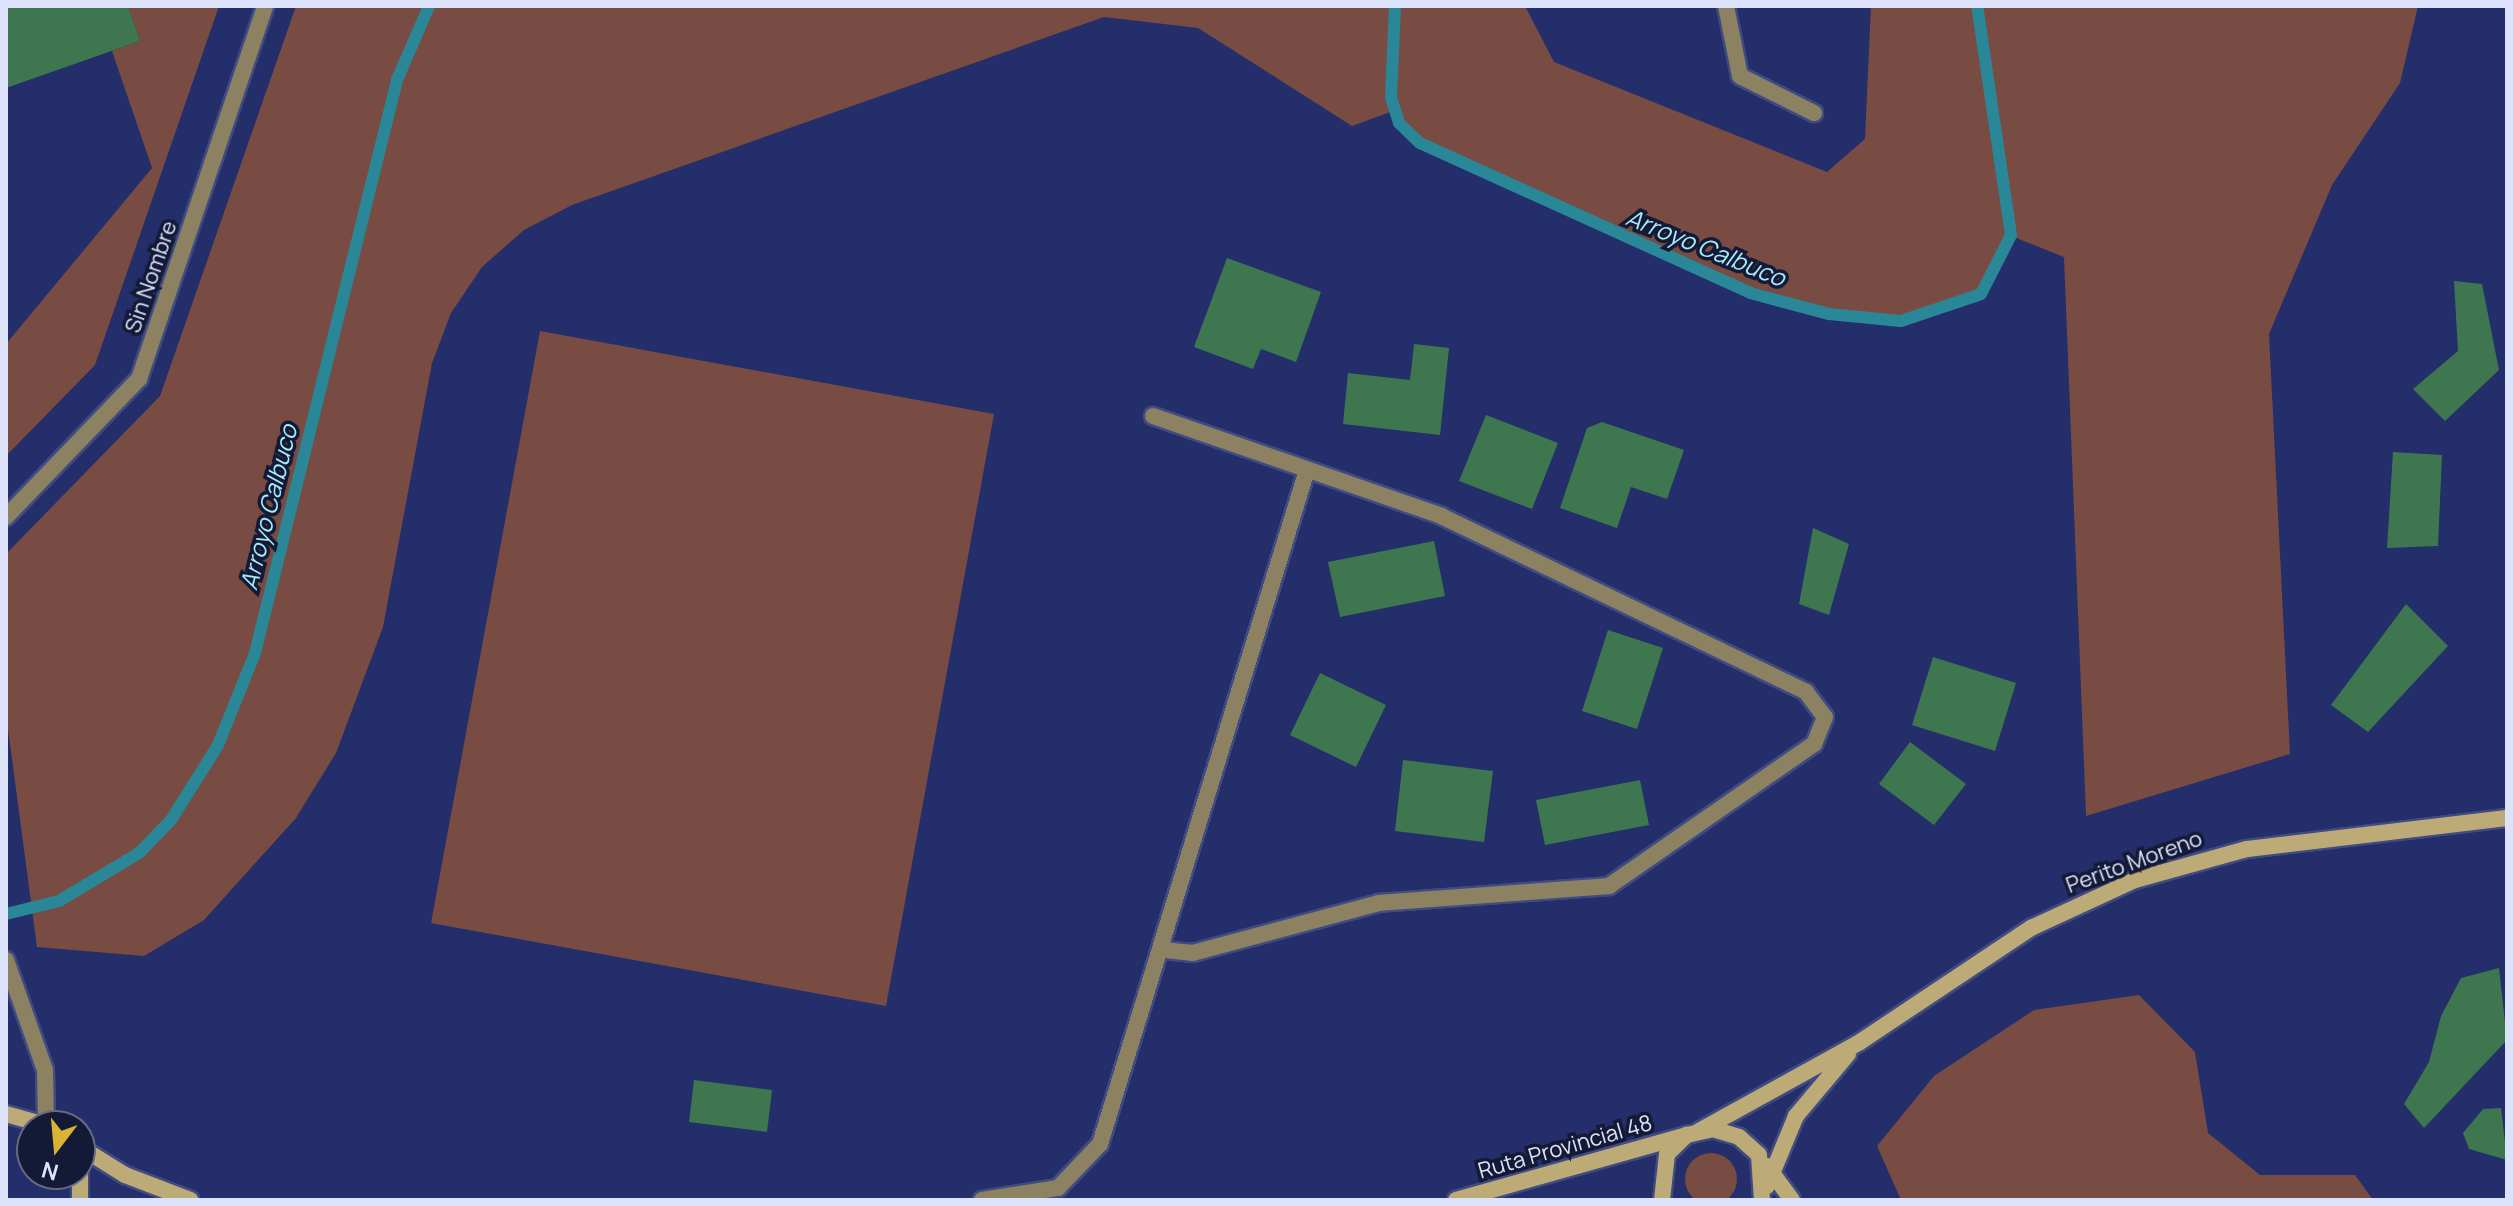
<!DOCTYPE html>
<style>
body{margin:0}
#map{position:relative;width:2513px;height:1206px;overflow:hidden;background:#232e6a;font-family:Manrope,sans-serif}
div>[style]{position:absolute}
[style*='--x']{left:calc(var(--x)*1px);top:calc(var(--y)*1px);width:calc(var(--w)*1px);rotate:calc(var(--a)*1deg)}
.green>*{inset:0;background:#784c43}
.round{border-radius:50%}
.stream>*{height:12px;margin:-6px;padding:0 6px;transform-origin:6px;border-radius:6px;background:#298798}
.building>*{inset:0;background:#3e774f}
.roads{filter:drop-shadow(2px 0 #404b81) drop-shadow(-2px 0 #404b81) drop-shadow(0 2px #404b81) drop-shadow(0 -2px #404b81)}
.lane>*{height:16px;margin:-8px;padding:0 8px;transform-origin:8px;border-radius:8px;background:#8c8161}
.street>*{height:16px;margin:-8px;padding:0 8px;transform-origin:8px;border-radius:8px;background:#8c8161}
.secondary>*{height:16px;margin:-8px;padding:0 8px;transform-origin:8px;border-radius:8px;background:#bdab77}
span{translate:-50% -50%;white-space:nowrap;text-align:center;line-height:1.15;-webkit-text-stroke:7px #141a35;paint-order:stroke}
.street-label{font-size:22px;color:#dbe2f9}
.water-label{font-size:24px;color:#a5eaf8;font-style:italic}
.frame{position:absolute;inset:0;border:8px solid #dbe2f9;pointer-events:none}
.north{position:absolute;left:16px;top:1110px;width:80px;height:80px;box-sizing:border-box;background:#141a35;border:2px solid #646a83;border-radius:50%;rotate:196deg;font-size:22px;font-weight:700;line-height:32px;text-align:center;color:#dbe2f9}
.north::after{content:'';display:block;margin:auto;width:28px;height:36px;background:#d9b334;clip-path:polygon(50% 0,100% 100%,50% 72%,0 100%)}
</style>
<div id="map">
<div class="green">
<div style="clip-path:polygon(128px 6px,219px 6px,95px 365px,6px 456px,6px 344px,152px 168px,112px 51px,140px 41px)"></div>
<div style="clip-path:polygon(296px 6px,1525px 6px,1554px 62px,1827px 172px,1865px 139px,1871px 6px,2418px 6px,2400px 83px,2332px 185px,2269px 334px,2290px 754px,2086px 816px,2064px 257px,2011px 236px,1981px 294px,1929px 317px,1865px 320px,1791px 306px,1670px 261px,1433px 151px,1408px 133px,1393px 111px,1352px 126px,1198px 28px,1104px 17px,572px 205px,524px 230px,482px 267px,451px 313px,432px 363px,383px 627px,336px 753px,296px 818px,204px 920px,144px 956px,37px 947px,6px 714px,6px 554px,160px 396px)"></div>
<div style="clip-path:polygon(540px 331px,994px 414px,886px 1006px,431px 923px)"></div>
<div style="clip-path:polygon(2139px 995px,2195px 1052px,2208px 1133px,2260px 1175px,2355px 1175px,2373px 1200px,1901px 1200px,1877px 1146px,1934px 1076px,2034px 1010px)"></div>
<div class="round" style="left:1685px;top:1153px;width:52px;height:52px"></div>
</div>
<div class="stream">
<div style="--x:1395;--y:6;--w:91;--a:92.5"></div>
<div style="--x:1391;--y:97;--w:27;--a:73"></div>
<div style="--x:1399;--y:123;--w:29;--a:44"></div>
<div style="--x:1420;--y:143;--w:362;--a:24.4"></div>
<div style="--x:1750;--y:293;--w:82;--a:14.9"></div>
<div style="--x:1829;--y:314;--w:72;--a:5.6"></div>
<div style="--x:1901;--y:321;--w:84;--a:-18.6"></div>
<div style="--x:1981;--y:294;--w:66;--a:-63"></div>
<div style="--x:2011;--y:235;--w:232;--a:-98.4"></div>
<div style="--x:6;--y:914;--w:55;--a:-13.8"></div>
<div style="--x:59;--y:901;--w:93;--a:-31"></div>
<div style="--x:139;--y:853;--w:46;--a:-45.9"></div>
<div style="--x:171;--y:820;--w:89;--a:-57.9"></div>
<div style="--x:218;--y:745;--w:99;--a:-68.1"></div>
<div style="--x:255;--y:653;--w:590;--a:-76.08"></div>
<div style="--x:397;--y:80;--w:81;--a:-66.6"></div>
</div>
<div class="building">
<div style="clip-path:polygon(6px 6px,128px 6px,140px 41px,6px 88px)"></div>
<div style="clip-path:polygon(1227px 258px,1321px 292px,1296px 362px,1261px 349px,1253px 369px,1194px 347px)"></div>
<div style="clip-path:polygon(2454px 281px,2482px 284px,2499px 370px,2445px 421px,2413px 389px,2458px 351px)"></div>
<div style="clip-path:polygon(1414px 344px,1449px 348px,1440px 435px,1343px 424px,1348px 373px,1410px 380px)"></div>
<div style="clip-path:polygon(1486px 415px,1558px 443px,1532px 509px,1459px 481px)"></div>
<div style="clip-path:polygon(1602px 422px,1684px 450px,1667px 499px,1631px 487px,1617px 528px,1560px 508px,1587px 428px)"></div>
<div style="clip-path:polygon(2393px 452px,2442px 455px,2438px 546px,2387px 548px)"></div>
<div style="clip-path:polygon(1813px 528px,1849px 544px,1829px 615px,1799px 604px)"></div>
<div style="clip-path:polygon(1434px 541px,1445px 596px,1340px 617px,1328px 562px)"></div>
<div style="clip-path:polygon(2406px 604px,2448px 646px,2368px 732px,2331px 705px)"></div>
<div style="clip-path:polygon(1608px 630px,1663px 648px,1637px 729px,1582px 711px)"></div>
<div style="clip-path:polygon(1933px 657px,2016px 683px,1995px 751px,1912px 725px)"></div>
<div style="clip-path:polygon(1320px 673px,1386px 705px,1356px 767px,1290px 735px)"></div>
<div style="clip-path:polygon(1910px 742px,1966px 784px,1934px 825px,1879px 784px)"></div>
<div style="clip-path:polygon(1403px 760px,1493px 771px,1484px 842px,1395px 831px)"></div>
<div style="clip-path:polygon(1640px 780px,1649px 825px,1545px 845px,1536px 800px)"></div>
<div style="clip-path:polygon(2499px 968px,2507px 1040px,2424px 1128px,2404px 1104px,2429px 1062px,2441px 1016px,2461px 978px)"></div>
<div style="clip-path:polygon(694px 1080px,772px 1090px,767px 1132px,689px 1122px)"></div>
<div style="clip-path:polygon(2501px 1108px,2507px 1160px,2469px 1149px,2463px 1133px,2483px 1109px)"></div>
</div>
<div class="roads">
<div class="lane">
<div style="--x:1726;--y:6;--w:71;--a:78.7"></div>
<div style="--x:1740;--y:76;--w:83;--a:26.6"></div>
</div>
<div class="street">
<div style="--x:1153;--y:416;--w:305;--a:19.1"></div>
<div style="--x:1441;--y:516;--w:405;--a:25.7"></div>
<div style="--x:1806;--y:692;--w:31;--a:53"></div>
<div style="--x:1825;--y:717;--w:29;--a:112"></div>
<div style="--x:1814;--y:744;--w:249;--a:145.3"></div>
<div style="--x:1609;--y:886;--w:231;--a:175.8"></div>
<div style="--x:1379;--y:903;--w:193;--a:165"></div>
<div style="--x:1193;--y:953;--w:30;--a:-174"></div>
<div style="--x:6;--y:517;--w:192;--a:-46.1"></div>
<div style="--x:139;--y:379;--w:394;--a:-71.3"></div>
<div style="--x:6;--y:960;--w:117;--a:70.5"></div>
<div style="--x:45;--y:1070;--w:54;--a:88.9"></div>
<div style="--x:982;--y:1200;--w:77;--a:-9"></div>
<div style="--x:1058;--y:1188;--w:61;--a:-46.3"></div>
<div style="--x:1100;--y:1144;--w:705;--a:-72.93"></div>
</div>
<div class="secondary">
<div style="--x:6;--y:1114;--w:44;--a:15.9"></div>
<div style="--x:1699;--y:1131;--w:184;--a:-28.9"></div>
<div style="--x:1860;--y:1042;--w:206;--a:-33.7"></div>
<div style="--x:2031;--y:928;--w:115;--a:-24.8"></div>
<div style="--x:2135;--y:880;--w:116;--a:-15.5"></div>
<div style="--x:2247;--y:849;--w:262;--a:-6.8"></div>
<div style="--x:80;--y:1147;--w:53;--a:31.9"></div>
<div style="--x:125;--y:1175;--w:70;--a:21"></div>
<div style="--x:1767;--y:1166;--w:42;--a:53.7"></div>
<div style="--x:1767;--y:1186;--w:76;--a:-67.5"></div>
<div style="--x:1796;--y:1116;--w:81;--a:-50"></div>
<div style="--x:80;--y:1200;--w:27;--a:-90"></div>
<div style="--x:1456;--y:1200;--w:240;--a:-15.7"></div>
<div style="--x:1662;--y:1200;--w:46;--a:-83.8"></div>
<div style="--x:1667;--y:1154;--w:28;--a:-44"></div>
<div style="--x:1687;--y:1135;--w:27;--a:-13"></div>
<div style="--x:1713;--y:1129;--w:27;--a:17"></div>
<div style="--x:1739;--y:1137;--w:27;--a:42"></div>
<div style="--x:1759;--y:1155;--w:45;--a:86.2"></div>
</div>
</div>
<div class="street-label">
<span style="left:151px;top:277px;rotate:-71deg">Sin Nombre</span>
<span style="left:2134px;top:862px;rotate:-20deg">Perito Moreno</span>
<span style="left:1565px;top:1147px;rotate:-16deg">Ruta Provincial 48</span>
</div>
<div class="water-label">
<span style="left:1706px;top:247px;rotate:22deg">Arroyo Calbuco</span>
<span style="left:268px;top:507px;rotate:-76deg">Arroyo Calbuco</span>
</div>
<div class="frame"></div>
<div class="north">N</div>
</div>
